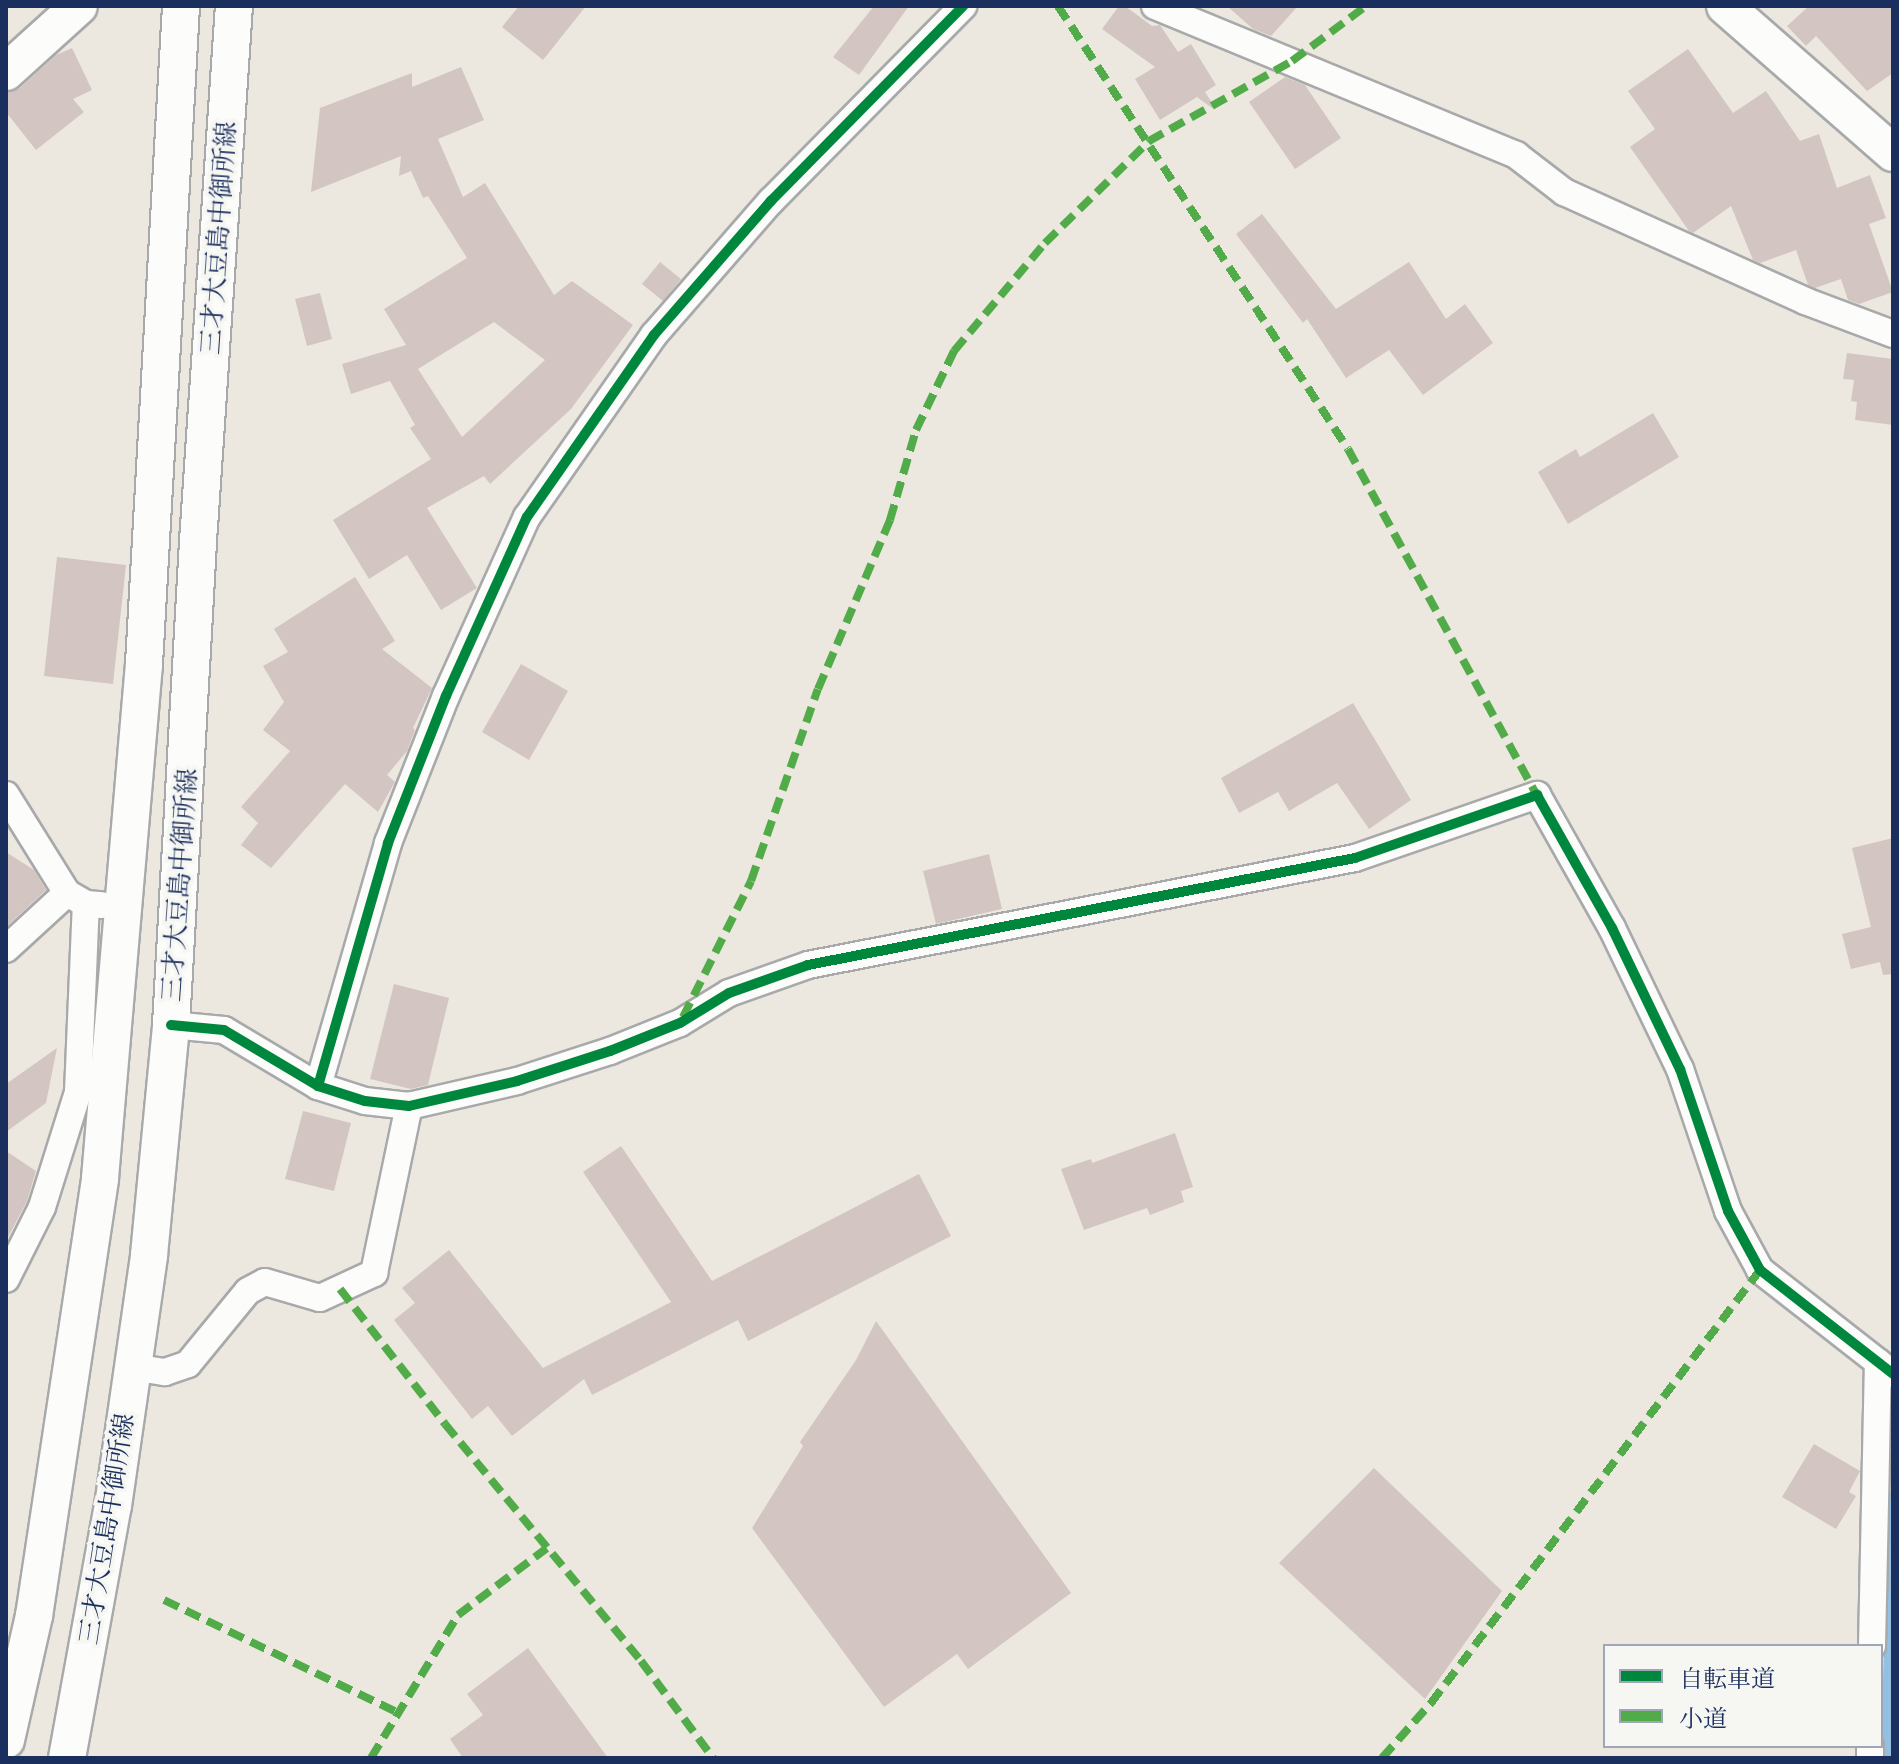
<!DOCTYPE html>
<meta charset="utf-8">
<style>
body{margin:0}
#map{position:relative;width:1899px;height:1764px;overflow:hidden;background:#ece8df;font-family:"Libre Caslon Text","Noto Serif JP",serif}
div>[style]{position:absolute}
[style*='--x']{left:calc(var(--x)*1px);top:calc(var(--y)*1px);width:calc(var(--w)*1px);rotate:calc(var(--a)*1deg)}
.stream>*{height:10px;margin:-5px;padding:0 5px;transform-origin:5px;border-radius:5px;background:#93c0e0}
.building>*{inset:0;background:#d3c6c2}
.roads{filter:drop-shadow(2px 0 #a8a9aa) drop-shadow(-2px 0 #a8a9aa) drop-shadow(0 2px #a8a9aa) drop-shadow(0 -2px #a8a9aa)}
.street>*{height:26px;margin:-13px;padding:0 13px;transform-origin:13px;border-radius:13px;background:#fcfcfa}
.secondary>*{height:36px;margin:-18px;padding:0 18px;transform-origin:18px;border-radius:18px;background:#fcfcfa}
.quiet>*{height:8px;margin-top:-4px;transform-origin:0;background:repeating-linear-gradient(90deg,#52ab49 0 16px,transparent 0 24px)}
.cycleway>*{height:10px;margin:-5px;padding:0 5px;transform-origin:5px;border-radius:5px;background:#00873e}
span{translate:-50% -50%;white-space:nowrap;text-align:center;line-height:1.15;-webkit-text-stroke:7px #f6f6f2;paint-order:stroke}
.street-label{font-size:26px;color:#1b2f5e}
.frame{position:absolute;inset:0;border:8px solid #1b2f5e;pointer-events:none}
.legend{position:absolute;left:1603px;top:1644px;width:280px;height:104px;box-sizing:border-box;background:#f6f6f2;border:2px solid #9ea6b7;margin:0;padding:10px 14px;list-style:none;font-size:24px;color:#1b2f5e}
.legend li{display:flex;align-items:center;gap:16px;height:40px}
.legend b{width:40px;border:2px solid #9ea6b7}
</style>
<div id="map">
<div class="stream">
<div style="--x:1886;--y:1758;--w:262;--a:-88.5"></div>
</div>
<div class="building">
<div style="clip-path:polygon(519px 6px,586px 6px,543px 60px,502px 27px)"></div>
<div style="clip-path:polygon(874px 6px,909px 6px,859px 75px,833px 57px)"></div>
<div style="clip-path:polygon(1119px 6px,1125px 6px,1152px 26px,1160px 25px,1178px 52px,1191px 44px,1216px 85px,1205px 92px,1214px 106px,1212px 108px,1197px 97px,1160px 120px,1135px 79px,1155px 67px,1102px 29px)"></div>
<div style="clip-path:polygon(1227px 6px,1298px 6px,1271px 36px,1253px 29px)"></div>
<div style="clip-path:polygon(1809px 6px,1893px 6px,1893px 73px,1867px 91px,1816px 36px,1806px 46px,1787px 26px)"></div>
<div style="clip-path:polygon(72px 48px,92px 90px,73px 99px,84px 112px,36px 150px,6px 112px,6px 93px,20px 88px,56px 55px)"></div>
<div style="clip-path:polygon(1688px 49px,1733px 113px,1766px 91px,1800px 141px,1819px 134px,1837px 188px,1870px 175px,1886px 218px,1869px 224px,1893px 292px,1859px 304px,1848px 300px,1841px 279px,1815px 288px,1808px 285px,1796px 250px,1760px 263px,1753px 260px,1731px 206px,1693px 233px,1689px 231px,1630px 147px,1655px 129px,1628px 91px)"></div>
<div style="clip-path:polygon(evenodd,461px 67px,484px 120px,438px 139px,463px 197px,485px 183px,554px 295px,572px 281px,633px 325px,571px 409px,490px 484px,484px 476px,427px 508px,477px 588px,441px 610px,407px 555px,369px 579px,333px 520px,431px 459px,410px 428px,415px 425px,390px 381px,351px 394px,342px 364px,406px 345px,384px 309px,467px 258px,428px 196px,423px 198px,411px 171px,399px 176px,401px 156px,311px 192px,320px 108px,412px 73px,412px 87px,461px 67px,494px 322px,545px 360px,462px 437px,418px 369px,494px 322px)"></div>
<div style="clip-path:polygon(1285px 77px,1305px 85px,1341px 138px,1295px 169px,1249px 102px)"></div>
<div style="clip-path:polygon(1262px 214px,1336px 309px,1409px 262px,1446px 319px,1465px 304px,1493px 343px,1423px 395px,1389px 350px,1346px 378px,1307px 319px,1303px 323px,1236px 234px)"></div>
<div style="clip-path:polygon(660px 262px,681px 279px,663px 301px,642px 284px)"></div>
<div style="clip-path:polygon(320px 293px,332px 339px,307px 346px,295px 299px)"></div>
<div style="clip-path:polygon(1847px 353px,1893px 359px,1893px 425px,1855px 420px,1857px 402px,1851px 401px,1854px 380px,1843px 379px)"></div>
<div style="clip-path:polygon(1653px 413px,1679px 457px,1568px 524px,1538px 472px,1576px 449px,1580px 457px)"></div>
<div style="clip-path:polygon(57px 557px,126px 565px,113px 684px,44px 676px)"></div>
<div style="clip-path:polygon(355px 577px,395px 641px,382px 649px,432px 688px,413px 728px,415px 730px,407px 751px,387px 775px,395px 782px,378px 812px,345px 784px,271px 868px,241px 845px,258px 823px,241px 807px,290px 751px,263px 730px,284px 702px,263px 666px,288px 652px,274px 629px)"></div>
<div style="clip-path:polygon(521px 664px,568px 691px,529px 760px,482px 732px)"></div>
<div style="clip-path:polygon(1353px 703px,1411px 800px,1369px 829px,1337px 783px,1289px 811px,1278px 792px,1239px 813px,1221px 778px)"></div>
<div style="clip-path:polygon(1893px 838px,1893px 974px,1883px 975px,1880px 962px,1851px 969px,1842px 934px,1871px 927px,1852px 848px)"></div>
<div style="clip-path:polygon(6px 852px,34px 870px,46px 890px,6px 927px)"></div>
<div style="clip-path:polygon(989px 854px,1002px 909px,936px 924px,923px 871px)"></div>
<div style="clip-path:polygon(394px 984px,449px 998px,428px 1085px,411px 1089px,370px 1079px)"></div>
<div style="clip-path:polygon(57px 1048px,46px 1103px,6px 1132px,6px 1084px)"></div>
<div style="clip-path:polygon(303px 1111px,351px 1123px,334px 1191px,285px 1179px)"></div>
<div style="clip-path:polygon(1175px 1133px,1193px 1187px,1181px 1191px,1184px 1202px,1150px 1215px,1147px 1208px,1084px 1230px,1061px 1169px,1091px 1159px,1092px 1163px)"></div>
<div style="clip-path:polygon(621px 1146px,712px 1281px,919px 1174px,951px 1236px,748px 1341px,738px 1320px,592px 1395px,584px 1379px,512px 1436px,488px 1406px,472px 1419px,394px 1320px,415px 1303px,402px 1288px,449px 1250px,543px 1368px,671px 1302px,583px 1172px)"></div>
<div style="clip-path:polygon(6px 1151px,36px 1171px,27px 1201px,6px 1241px)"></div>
<div style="clip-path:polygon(876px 1321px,1071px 1593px,968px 1669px,957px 1654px,884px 1707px,752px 1528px,803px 1446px,800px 1442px,856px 1360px)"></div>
<div style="clip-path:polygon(1814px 1444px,1860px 1471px,1849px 1492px,1856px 1496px,1836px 1529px,1782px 1497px)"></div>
<div style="clip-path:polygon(1374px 1468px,1502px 1591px,1425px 1699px,1279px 1563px)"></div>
<div style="clip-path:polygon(528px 1648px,608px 1758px,463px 1758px,450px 1739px,483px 1715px,467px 1694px)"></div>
</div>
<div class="roads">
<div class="street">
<div style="--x:1155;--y:6;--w:391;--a:22.4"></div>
<div style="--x:1516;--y:155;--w:61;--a:37.6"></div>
<div style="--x:1564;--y:192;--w:265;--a:24.3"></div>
<div style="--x:1805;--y:301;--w:94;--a:20.6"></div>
<div style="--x:6;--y:795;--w:115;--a:58.1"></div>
<div style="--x:67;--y:893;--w:22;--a:30"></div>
<div style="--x:86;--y:904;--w:16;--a:4"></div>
<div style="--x:6;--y:949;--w:83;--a:-42.6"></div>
<div style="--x:171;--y:1025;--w:53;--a:5.4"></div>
<div style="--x:224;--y:1030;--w:109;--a:30.8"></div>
<div style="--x:318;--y:1086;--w:49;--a:17.7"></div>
<div style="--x:365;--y:1101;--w:44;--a:6.5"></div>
<div style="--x:409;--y:1106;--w:111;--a:-13"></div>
<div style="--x:517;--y:1081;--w:98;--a:-17.9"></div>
<div style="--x:610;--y:1051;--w:75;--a:-21.8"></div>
<div style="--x:680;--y:1023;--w:57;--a:-31.5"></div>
<div style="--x:729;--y:993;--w:84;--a:-19.5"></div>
<div style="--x:808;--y:965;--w:557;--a:-11.07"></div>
<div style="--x:1355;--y:858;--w:193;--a:-19.1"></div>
<div style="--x:1537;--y:795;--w:153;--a:60.6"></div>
<div style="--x:1612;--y:928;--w:157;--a:64.3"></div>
<div style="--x:1680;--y:1069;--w:150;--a:71.3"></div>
<div style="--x:1728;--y:1211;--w:67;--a:61.5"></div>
<div style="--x:1760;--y:1270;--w:169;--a:38"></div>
<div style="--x:318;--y:1086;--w:253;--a:-73.9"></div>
<div style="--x:388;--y:843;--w:158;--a:-68.5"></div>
<div style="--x:446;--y:696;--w:196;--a:-65.7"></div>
<div style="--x:527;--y:517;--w:222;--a:-55.1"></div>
<div style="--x:654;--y:335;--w:178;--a:-48.9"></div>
<div style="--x:771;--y:201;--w:274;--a:-45.4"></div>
<div style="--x:6;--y:1279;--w:80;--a:-63.4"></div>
<div style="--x:42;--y:1207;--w:121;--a:-72.6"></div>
<div style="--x:78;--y:1092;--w:188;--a:-87.6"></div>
<div style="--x:132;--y:1367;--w:33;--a:9"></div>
<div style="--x:165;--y:1372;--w:24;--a:-19"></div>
<div style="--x:188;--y:1364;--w:94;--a:-50.6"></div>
<div style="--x:248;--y:1291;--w:19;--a:-28"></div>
<div style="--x:265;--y:1282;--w:57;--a:16.2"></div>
<div style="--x:320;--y:1298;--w:60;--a:-24.8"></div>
<div style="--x:374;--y:1273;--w:171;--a:-78.2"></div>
<div style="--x:1872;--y:1646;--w:284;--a:-88.8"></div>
<div style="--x:1870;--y:1758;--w:12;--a:-90"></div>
</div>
<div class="secondary">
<div style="--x:1725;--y:6;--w:223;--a:41.2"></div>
<div style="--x:6;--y:72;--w:98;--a:-42.1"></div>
<div style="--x:6;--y:1740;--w:127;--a:-77.3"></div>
<div style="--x:34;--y:1616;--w:443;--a:-81.4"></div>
<div style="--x:100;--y:1178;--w:516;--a:-85.11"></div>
<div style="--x:144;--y:664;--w:659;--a:-86.78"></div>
<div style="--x:67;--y:1758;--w:256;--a:-79.7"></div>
<div style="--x:113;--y:1506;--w:254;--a:-81.8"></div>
<div style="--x:149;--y:1255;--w:231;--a:-84.5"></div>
<div style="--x:171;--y:1025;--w:499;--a:-86.8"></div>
<div style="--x:199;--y:527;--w:522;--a:-86.16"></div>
</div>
</div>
<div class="quiet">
<div style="--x:1058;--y:6;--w:529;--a:56.79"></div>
<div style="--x:1348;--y:449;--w:394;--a:61.4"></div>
<div style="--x:683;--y:1017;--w:152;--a:-63.4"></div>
<div style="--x:751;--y:881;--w:203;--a:-70.8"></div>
<div style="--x:818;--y:689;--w:184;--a:-66.9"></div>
<div style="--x:890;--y:520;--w:94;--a:-73.9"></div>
<div style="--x:916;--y:430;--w:88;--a:-64.3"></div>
<div style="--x:954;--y:351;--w:141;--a:-49.9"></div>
<div style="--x:1045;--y:243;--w:146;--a:-44.4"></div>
<div style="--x:1149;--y:141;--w:164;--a:-29.2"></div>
<div style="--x:1292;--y:61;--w:92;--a:-36.6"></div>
<div style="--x:340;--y:1289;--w:171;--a:52.1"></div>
<div style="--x:445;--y:1424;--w:308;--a:50.4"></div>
<div style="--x:641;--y:1661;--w:121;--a:53.4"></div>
<div style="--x:164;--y:1600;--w:263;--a:25.7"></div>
<div style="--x:371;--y:1758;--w:167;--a:-58.7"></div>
<div style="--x:458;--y:1615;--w:111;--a:-37"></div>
<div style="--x:1382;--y:1758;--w:74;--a:-48.3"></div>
<div style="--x:1431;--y:1703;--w:544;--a:-52.77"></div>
</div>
<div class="cycleway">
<div style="--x:171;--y:1025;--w:53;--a:5.4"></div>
<div style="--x:224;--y:1030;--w:109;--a:30.8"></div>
<div style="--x:318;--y:1086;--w:49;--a:17.7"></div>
<div style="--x:365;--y:1101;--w:44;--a:6.5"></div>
<div style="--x:409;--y:1106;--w:111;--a:-13"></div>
<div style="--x:517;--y:1081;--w:98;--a:-17.9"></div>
<div style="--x:610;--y:1051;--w:75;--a:-21.8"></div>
<div style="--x:680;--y:1023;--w:57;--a:-31.5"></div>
<div style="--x:729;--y:993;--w:84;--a:-19.5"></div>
<div style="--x:808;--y:965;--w:557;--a:-11.07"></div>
<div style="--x:1355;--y:858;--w:193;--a:-19.1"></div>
<div style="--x:1537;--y:795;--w:153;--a:60.6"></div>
<div style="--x:1612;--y:928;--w:157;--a:64.3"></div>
<div style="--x:1680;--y:1069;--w:150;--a:71.3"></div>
<div style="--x:1728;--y:1211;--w:67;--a:61.5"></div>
<div style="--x:1760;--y:1270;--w:169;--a:38"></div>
<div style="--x:318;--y:1086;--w:253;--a:-73.9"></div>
<div style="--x:388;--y:843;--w:158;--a:-68.5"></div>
<div style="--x:446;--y:696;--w:196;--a:-65.7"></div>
<div style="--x:527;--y:517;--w:222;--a:-55.1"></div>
<div style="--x:654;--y:335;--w:178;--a:-48.9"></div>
<div style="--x:771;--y:201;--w:274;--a:-45.4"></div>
</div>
<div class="street-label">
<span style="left:219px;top:238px;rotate:-86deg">三才大豆島中御所線</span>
<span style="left:180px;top:885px;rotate:-86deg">三才大豆島中御所線</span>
<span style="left:107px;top:1529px;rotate:-81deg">三才大豆島中御所線</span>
</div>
<div class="frame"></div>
<ul class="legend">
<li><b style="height:10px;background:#00873e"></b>自転車道</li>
<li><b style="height:10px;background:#52ab49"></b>小道</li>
</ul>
</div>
